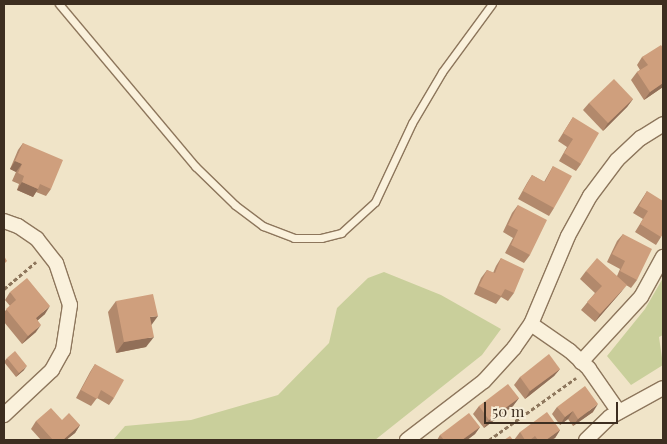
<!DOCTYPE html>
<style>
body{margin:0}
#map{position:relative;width:667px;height:444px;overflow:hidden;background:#f0e4c8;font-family:"Playfair Display",serif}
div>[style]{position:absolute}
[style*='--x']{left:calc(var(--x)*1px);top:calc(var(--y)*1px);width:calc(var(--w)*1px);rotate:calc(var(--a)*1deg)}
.green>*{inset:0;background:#c9cf9b}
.path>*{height:3px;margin-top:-1.5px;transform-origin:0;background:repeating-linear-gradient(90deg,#8d765c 0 4px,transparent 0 6.5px)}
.roads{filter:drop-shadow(1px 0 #8d765c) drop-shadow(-1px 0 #8d765c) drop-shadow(0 1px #8d765c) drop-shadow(0 -1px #8d765c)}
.service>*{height:7px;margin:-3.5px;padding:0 3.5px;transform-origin:3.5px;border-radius:3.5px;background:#faf1dc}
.minor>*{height:14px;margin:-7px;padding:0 7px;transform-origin:7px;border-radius:7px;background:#faf1dc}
.wall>*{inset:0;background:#b2896c}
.shaded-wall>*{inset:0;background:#916f58}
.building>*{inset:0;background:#cf9f7d}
span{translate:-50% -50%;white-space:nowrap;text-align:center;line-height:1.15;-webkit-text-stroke:5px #f7eed8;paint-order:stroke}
.frame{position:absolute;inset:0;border:5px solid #3d2e20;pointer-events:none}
.scale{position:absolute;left:484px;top:402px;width:134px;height:22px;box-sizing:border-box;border:2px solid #3d2e20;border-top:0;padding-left:6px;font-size:15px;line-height:18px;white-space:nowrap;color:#3d2e20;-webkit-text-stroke:4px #f7eed8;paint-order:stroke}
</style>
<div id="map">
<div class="green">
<div style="clip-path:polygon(384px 272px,441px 295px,501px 329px,482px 355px,375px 440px,113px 440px,125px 426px,191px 420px,278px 395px,329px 343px,337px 308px,368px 278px)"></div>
<div style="clip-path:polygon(663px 278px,663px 335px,659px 337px,663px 365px,631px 385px,607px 356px,645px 309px)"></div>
</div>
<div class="path">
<div style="--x:4;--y:289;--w:42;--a:-40.2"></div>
<div style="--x:489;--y:440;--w:107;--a:-35.5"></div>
</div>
<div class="roads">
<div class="service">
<div style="--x:59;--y:4;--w:212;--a:50"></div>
<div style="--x:195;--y:166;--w:56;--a:44.3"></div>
<div style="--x:235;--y:205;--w:35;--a:37"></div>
<div style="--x:263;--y:226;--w:33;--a:21"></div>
<div style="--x:294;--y:238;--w:27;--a:0"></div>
<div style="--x:321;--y:238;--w:21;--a:-14"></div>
<div style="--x:341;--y:233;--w:46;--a:-42.4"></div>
<div style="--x:375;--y:202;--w:87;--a:-64.9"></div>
<div style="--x:412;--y:123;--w:59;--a:-59.5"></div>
<div style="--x:442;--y:72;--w:84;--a:-53.7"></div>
</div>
<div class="minor">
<div style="--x:4;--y:221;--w:15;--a:20"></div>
<div style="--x:18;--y:226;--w:23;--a:34"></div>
<div style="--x:37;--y:239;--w:31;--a:52"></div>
<div style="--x:56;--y:263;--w:44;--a:71.6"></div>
<div style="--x:70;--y:305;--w:46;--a:98.8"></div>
<div style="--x:63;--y:350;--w:23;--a:119"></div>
<div style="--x:52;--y:370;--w:66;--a:136.8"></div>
<div style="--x:531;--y:324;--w:47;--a:34.7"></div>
<div style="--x:570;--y:351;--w:26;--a:43"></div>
<div style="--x:589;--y:369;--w:52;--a:55.1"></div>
<div style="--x:581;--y:362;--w:88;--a:-47.3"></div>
<div style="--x:641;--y:297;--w:46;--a:-61.2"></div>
<div style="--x:407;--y:440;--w:97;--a:-37.5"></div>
<div style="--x:484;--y:381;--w:45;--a:-47.7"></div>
<div style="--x:514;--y:348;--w:29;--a:-55"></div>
<div style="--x:531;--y:324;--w:95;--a:-67.2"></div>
<div style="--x:568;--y:236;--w:46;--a:-61.2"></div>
<div style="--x:590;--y:196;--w:45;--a:-53.1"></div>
<div style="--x:617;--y:160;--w:33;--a:-43"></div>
<div style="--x:641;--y:138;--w:26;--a:-32"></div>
<div style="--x:586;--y:440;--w:33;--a:-44"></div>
<div style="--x:610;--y:417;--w:60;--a:-28.7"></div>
</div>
</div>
<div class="wall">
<div style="clip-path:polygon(663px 48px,663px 87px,644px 100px,631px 80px,637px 72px,640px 70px,637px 65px,642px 57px)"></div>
<div style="clip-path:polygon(633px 99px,627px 107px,603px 131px,583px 110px,589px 103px)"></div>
<div style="clip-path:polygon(573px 117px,581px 164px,576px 171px,559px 161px,567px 147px,558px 141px)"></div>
<div style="clip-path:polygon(23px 143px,51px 189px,46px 196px,36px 192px,33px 197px,17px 190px,19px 184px,12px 181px,16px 172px,10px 169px,18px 150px)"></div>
<div style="clip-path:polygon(553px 166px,554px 208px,549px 216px,518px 199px,527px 183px,532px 175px,544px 182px)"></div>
<div style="clip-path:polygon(647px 191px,661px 237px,656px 245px,635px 232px,643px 219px,633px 213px)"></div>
<div style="clip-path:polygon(518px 205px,530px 255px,524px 263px,505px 253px,513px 238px,503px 232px,512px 213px)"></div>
<div style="clip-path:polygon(623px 234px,637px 280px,631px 288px,626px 285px,621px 292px,595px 322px,581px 310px,595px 293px,580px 279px,586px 271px,617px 276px,620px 269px,607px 262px,617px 241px)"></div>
<div style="clip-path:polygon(501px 258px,514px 293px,508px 301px,501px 297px,496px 304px,474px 294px,481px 278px,487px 270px,493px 273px,496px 266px)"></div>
<div style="clip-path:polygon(10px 292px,45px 314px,38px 320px,36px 332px,22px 344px,4px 322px,4px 312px,10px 306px,5px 300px)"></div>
<div style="clip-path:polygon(116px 301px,151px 325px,146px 347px,116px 353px,108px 312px)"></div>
<div style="clip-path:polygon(7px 358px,24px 370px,16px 377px,4px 362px)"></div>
<div style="clip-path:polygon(95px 364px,114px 398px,109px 405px,97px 398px,91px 406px,76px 398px,90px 372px)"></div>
<div style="clip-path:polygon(560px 369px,554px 376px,525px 399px,514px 385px,520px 377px)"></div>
<div style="clip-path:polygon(519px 398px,513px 406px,484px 428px,473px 414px,479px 406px)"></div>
<div style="clip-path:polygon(557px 407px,593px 412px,573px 426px,568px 419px,560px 425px,552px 414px)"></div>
<div style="clip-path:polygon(62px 420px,80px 425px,75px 433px,66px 440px,41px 440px,31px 429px,36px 421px)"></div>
<div style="clip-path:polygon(480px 427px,475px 434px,467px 440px,437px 440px,440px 435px)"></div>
<div style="clip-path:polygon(560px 430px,555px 438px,551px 440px,514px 440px,520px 432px)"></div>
</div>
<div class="shaded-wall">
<div style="clip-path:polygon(663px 83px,663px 87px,644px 100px,650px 92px)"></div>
<div style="clip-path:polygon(633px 99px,627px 107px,603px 131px,608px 123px)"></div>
<div style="clip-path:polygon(15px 161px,22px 164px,16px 172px,10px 169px)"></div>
<div style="clip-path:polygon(22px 182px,38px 189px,33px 197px,17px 190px)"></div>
<div style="clip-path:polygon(627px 285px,621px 292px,595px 322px,600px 314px)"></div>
<div style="clip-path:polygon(50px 306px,45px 314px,31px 326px,36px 318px)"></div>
<div style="clip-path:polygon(158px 316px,150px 327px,150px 317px)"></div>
<div style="clip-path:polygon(41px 325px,36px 332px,22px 344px,28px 336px)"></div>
<div style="clip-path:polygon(154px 337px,146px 347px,116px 353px,124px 342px)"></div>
<div style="clip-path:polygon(27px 366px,24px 370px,16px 377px,19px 373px)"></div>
<div style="clip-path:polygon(560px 369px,554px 376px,525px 399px,530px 391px)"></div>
<div style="clip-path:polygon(519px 398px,513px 406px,484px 428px,489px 420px)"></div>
<div style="clip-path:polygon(598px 404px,593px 412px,573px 426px,578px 419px)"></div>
<div style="clip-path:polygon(573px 411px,568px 419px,560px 425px,565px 417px)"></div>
<div style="clip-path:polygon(80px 425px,75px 433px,66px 440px,63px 440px)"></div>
<div style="clip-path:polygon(480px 427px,475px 434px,467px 440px,462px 440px)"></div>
<div style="clip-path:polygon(560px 430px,555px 438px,551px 440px,546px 440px)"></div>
</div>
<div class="building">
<div style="clip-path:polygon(661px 45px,663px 48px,663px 83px,650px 92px,637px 72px,648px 65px,642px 57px)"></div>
<div style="clip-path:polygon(614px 79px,633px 99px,608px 123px,589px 103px)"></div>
<div style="clip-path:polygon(573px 117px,599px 133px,581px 164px,564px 153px,573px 139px,563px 133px)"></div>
<div style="clip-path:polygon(23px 143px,63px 160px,51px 189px,40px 184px,38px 189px,22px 182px,24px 176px,18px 173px,22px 164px,15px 161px)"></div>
<div style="clip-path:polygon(553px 166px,572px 176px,554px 208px,523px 191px,532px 175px,545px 182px)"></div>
<div style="clip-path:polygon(647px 191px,663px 201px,663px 234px,661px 237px,640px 224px,648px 211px,639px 206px)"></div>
<div style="clip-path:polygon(518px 205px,547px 220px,530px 255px,511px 245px,518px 230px,508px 225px)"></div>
<div style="clip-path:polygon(623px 234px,652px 249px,637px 280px,620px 271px,625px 261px,612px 254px)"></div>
<div style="clip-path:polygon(4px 256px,7px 261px,4px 264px)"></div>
<div style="clip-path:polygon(501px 258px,524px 269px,514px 293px,505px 289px,501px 296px,479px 286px,487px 270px,495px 273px)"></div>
<div style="clip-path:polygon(597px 258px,627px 285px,600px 314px,587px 302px,602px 286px,586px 271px)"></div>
<div style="clip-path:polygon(27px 278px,50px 306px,36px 318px,41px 325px,28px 336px,6px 309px,16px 300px,10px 292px)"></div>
<div style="clip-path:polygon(153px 294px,158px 316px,150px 317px,154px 337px,124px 342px,116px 301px)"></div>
<div style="clip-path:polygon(15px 351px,27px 366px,19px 373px,7px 358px)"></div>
<div style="clip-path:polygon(549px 354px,560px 369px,530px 391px,520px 377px)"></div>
<div style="clip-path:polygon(95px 364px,124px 380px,114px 398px,101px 390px,97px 399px,81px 390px)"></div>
<div style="clip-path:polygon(508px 384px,519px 398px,489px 420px,479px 406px)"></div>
<div style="clip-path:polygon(585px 386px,598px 404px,578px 419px,573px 411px,565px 417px,557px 407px)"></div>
<div style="clip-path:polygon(51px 408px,62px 420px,69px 413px,80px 425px,63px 440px,53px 440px,36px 421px)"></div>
<div style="clip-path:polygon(547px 412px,560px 430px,546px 440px,538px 440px,535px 436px,530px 440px,525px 440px,520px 432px)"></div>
<div style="clip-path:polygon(469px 413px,480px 427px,462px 440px,444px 440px,440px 435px)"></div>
<div style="clip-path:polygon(510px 436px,513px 440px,504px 440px)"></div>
</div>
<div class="frame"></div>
<div class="scale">50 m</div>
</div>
